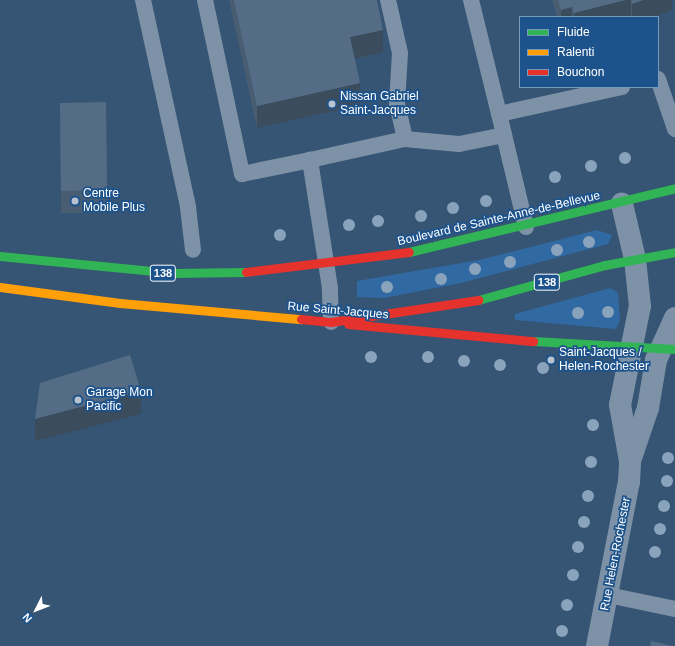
<!DOCTYPE html>
<style>
body{margin:0}
#map{position:relative;width:675px;height:646px;overflow:hidden;background:#365473;font-family:Arial,sans-serif}
div>[style]{position:absolute}
[style*='--x']{left:calc(var(--x)*1px);top:calc(var(--y)*1px);width:calc(var(--w)*1px);rotate:calc(var(--a)*1deg)}
.green>*{inset:0;background:#316aa3}
.lane>*{height:16px;margin:-8px;padding:0 8px;transform-origin:8px;border-radius:8px;background:#7d92a7}
.street>*{height:22px;margin:-11px;padding:0 11px;transform-origin:11px;border-radius:11px;background:#7d92a7}
.fast>*{height:9px;margin:-4.5px;padding:0 4.5px;transform-origin:4.5px;border-radius:4.5px;background:#30b455}
.slow>*{height:9px;margin:-4.5px;padding:0 4.5px;transform-origin:4.5px;border-radius:4.5px;background:#ff9f0a}
.jam>*{height:9px;margin:-4.5px;padding:0 4.5px;transform-origin:4.5px;border-radius:4.5px;background:#e5322d}
.trees>*{width:12px;height:12px;margin:-6px;border-radius:50%;background:#8aa3bd}
.wall>*{inset:0;background:#485d72}
.shaded-wall>*{inset:0;background:#3b4c5d}
.building>*{inset:0;background:#546c85}
.dots>*{width:11px;height:11px;translate:-50% -50%;box-sizing:border-box;border:2px solid #1d538c;border-radius:50%}
span{translate:-50% -50%;white-space:nowrap;text-align:center;line-height:1.15;-webkit-text-stroke:3.5px #1d538c;paint-order:stroke}
.shield-label span{padding:1px 3px;background:#1d538c;border:1px solid;border-radius:3px;-webkit-text-stroke-width:0}
.shield-label{font-size:11px;color:#fff;font-weight:700}
.poi-label{font-size:12px;color:#fff}
.left{translate:0 -50%;text-align:left}
.street-label{font-size:12px;color:#fff}
.legend{position:absolute;left:519px;top:16px;width:140px;height:72px;box-sizing:border-box;background:#1d538c;border:1px solid #7798ba;margin:0;padding:5px 7px;list-style:none;font-size:12px;color:#fff}
.legend li{display:flex;align-items:center;gap:8px;height:20px}
.legend b{width:20px;border:1px solid #7798ba}
.north{position:absolute;left:16px;top:590px;width:40px;height:40px;-webkit-text-stroke:3px #1d538c;paint-order:stroke;rotate:228deg;font-size:11px;font-weight:700;line-height:16px;text-align:center;color:#fff}
.north::after{content:'';display:block;margin:auto;width:14px;height:18px;background:#fff;clip-path:polygon(50% 0,100% 100%,50% 72%,0 100%)}
</style>
<div id="map">
<div class="green">
<div style="clip-path:polygon(597px 230px,612px 235px,608px 244px,461px 283px,384px 298px,357px 297px,357px 281px,479px 260px)"></div>
<div style="clip-path:polygon(610px 288px,618px 293px,620px 320px,616px 329px,515px 320px,515px 314px)"></div>
</div>
<div class="lane">
<div style="--x:143;--y:0;--w:212;--a:77.7"></div>
<div style="--x:188;--y:207;--w:43;--a:83.4"></div>
<div style="--x:205;--y:0;--w:178;--a:78"></div>
<div style="--x:242;--y:174;--w:69;--a:-11.6"></div>
<div style="--x:388;--y:0;--w:54;--a:77.2"></div>
<div style="--x:400;--y:53;--w:51;--a:93.4"></div>
<div style="--x:397;--y:104;--w:36;--a:77"></div>
<div style="--x:471;--y:0;--w:117;--a:76.2"></div>
<div style="--x:658;--y:79;--w:53;--a:71.2"></div>
<div style="--x:526;--y:227;--w:116;--a:-103.4"></div>
<div style="--x:499;--y:114;--w:126;--a:-12.4"></div>
<div style="--x:331;--y:322;--w:34;--a:-92"></div>
<div style="--x:330;--y:288;--w:130;--a:-98.9"></div>
<div style="--x:310;--y:160;--w:97;--a:-12.5"></div>
<div style="--x:405;--y:139;--w:54;--a:5.3"></div>
<div style="--x:459;--y:144;--w:46;--a:-11.3"></div>
<div style="--x:608;--y:595;--w:68;--a:11.8"></div>
</div>
<div class="street">
<div style="--x:631;--y:458;--w:53;--a:-71.2"></div>
<div style="--x:648;--y:408;--w:49;--a:-80.5"></div>
<div style="--x:656;--y:360;--w:46;--a:-65.7"></div>
<div style="--x:597;--y:646;--w:167;--a:-79"></div>
<div style="--x:629;--y:482;--w:21;--a:-87"></div>
<div style="--x:630;--y:461;--w:57;--a:-100.1"></div>
<div style="--x:620;--y:405;--w:101;--a:-78.6"></div>
<div style="--x:640;--y:306;--w:47;--a:-96.1"></div>
<div style="--x:635;--y:259;--w:57;--a:-103.3"></div>
</div>
<div class="fast">
<div style="--x:409;--y:252;--w:274;--a:-13.5"></div>
<div style="--x:0;--y:256;--w:173;--a:5.6"></div>
<div style="--x:172;--y:273;--w:74;--a:-0.8"></div>
<div style="--x:478;--y:300;--w:132;--a:-15.4"></div>
<div style="--x:605;--y:265;--w:71;--a:-10.5"></div>
<div style="--x:533;--y:341;--w:142;--a:3.2"></div>
</div>
<div class="slow">
<div style="--x:0;--y:287;--w:121;--a:7.6"></div>
<div style="--x:120;--y:303;--w:182;--a:5.1"></div>
</div>
<div class="jam">
<div style="--x:246;--y:272;--w:164;--a:-7"></div>
<div style="--x:301;--y:319;--w:30;--a:6"></div>
<div style="--x:331;--y:322;--w:149;--a:-8.5"></div>
<div style="--x:348;--y:324;--w:186;--a:5.3"></div>
</div>
<div class="trees">
<div style="left:625px;top:158px"></div>
<div style="left:591px;top:166px"></div>
<div style="left:555px;top:177px"></div>
<div style="left:486px;top:201px"></div>
<div style="left:453px;top:208px"></div>
<div style="left:421px;top:216px"></div>
<div style="left:378px;top:221px"></div>
<div style="left:349px;top:225px"></div>
<div style="left:280px;top:235px"></div>
<div style="left:589px;top:242px"></div>
<div style="left:557px;top:250px"></div>
<div style="left:510px;top:262px"></div>
<div style="left:475px;top:269px"></div>
<div style="left:441px;top:279px"></div>
<div style="left:387px;top:287px"></div>
<div style="left:608px;top:312px"></div>
<div style="left:578px;top:313px"></div>
<div style="left:371px;top:357px"></div>
<div style="left:428px;top:357px"></div>
<div style="left:464px;top:361px"></div>
<div style="left:500px;top:365px"></div>
<div style="left:543px;top:368px"></div>
<div style="left:593px;top:425px"></div>
<div style="left:668px;top:458px"></div>
<div style="left:591px;top:462px"></div>
<div style="left:667px;top:481px"></div>
<div style="left:588px;top:496px"></div>
<div style="left:664px;top:506px"></div>
<div style="left:584px;top:522px"></div>
<div style="left:660px;top:529px"></div>
<div style="left:578px;top:547px"></div>
<div style="left:655px;top:552px"></div>
<div style="left:573px;top:575px"></div>
<div style="left:567px;top:605px"></div>
<div style="left:562px;top:631px"></div>
</div>
<div class="wall">
<div style="clip-path:polygon(229px 0,377px 0,383px 52px,355px 59px,360px 105px,257px 128px)"></div>
<div style="clip-path:polygon(552px 0,672px 0,672px 10px,655px 17px,557px 17px)"></div>
<div style="clip-path:polygon(106px 102px,107px 213px,61px 213px,60px 125px)"></div>
</div>
<div class="shaded-wall">
<div style="clip-path:polygon(625px 0,631px 0,631px 17px,574px 17px,574px 13px)"></div>
<div style="clip-path:polygon(643px 0,672px 0,672px 10px,655px 17px,632px 17px,632px 4px)"></div>
<div style="clip-path:polygon(572px 7px,572px 17px,561px 17px,561px 10px)"></div>
<div style="clip-path:polygon(383px 30px,383px 52px,350px 60px,350px 37px)"></div>
<div style="clip-path:polygon(360px 83px,360px 105px,257px 128px,257px 106px)"></div>
<div style="clip-path:polygon(141px 391px,141px 414px,35px 441px,35px 419px)"></div>
</div>
<div class="building">
<div style="clip-path:polygon(234px 0,377px 0,383px 30px,350px 37px,360px 83px,257px 106px)"></div>
<div style="clip-path:polygon(558px 0,625px 0,574px 13px,572px 7px,561px 10px)"></div>
<div style="clip-path:polygon(631px 0,643px 0,632px 4px)"></div>
<div style="clip-path:polygon(106px 102px,107px 190px,61px 191px,60px 103px)"></div>
<div style="clip-path:polygon(130px 355px,141px 391px,35px 419px,40px 383px)"></div>
<div style="clip-path:polygon(651px 641px,673px 646px,650px 646px)"></div>
</div>
<div class="dots">
<div style="left:332px;top:104px;background:#b9c3ce"></div>
<div style="left:75px;top:201px;background:#b9c3ce"></div>
<div style="left:551px;top:360px;background:#b9c3ce"></div>
<div style="left:78px;top:400px;background:#b9c3ce"></div>
</div>
<div class="shield-label">
<span style="left:163px;top:273px">138</span>
<span style="left:547px;top:282px">138</span>
</div>
<div class="poi-label">
<span class="left" style="left:340px;top:104px">Nissan Gabriel<br>Saint-Jacques</span>
<span class="left" style="left:83px;top:201px">Centre<br>Mobile Plus</span>
<span class="left" style="left:559px;top:360px">Saint-Jacques /<br>Helen-Rochester</span>
<span class="left" style="left:86px;top:400px">Garage Mon<br>Pacific</span>
</div>
<div class="street-label">
<span style="left:499px;top:219px;rotate:-13deg">Boulevard de Sainte-Anne-de-Bellevue</span>
<span style="left:338px;top:311px;rotate:5deg">Rue Saint-Jacques</span>
<span style="left:616px;top:554px;rotate:-79deg">Rue Helen-Rochester</span>
</div>
<ul class="legend">
<li><b style="height:5px;background:#30b455"></b>Fluide</li>
<li><b style="height:5px;background:#ff9f0a"></b>Ralenti</li>
<li><b style="height:5px;background:#e5322d"></b>Bouchon</li>
</ul>
<div class="north">N</div>
</div>
